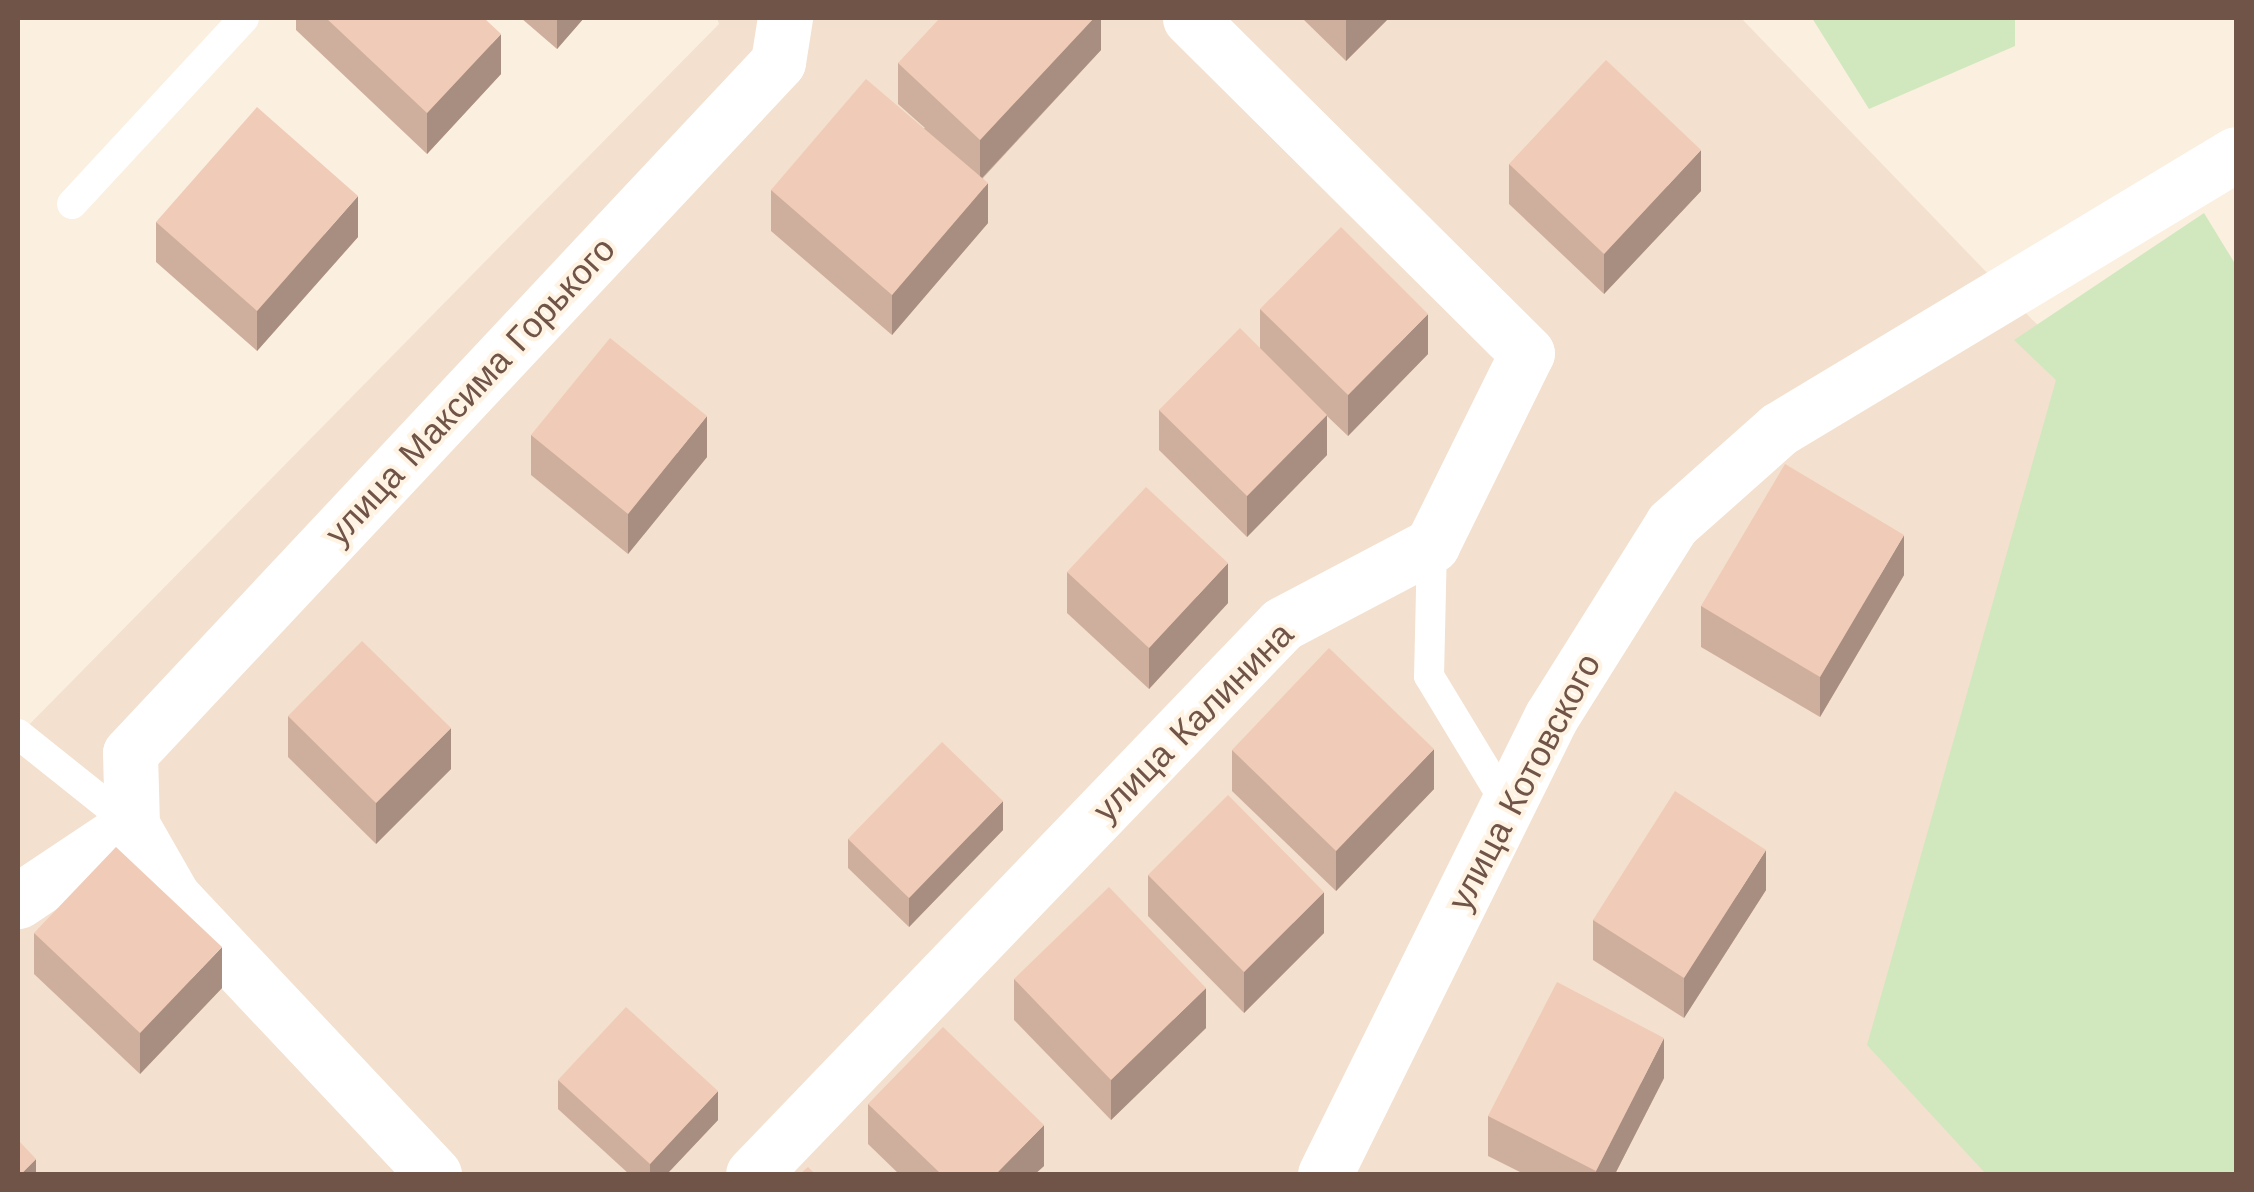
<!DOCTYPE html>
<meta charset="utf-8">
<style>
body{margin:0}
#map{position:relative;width:2254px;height:1192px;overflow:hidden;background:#fbefdf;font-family:"Work Sans",sans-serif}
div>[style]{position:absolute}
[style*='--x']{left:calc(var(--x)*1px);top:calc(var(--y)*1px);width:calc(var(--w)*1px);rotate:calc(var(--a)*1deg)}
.residential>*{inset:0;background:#f3e0ce}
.green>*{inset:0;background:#d1e8be}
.service>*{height:30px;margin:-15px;padding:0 15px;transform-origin:15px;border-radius:15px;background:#fff}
.minor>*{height:55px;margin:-27.5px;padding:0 27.5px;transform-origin:27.5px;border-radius:27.5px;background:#fff}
.tertiary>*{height:55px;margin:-27.5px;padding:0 27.5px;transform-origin:27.5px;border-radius:27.5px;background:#fff}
.wall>*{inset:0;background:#ceaf9d}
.shaded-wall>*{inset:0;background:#a88e80}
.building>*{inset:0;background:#f0cbb7}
span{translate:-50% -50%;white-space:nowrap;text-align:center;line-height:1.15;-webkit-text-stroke:8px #fff3e4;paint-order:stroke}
.street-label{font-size:35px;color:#705448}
.frame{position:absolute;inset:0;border:20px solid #705448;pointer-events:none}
</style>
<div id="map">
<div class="residential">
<div style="clip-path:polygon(717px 18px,1741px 18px,2079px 368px,2040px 1174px,18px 1174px,18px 736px,719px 24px)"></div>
</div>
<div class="green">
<div style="clip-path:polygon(1812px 18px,2015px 18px,2015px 46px,1869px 109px)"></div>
<div style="clip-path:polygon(2204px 213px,2234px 262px,2236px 1174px,1986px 1174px,1867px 1045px,2056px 380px,2014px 340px)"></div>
</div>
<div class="service">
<div style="--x:72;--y:204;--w:253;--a:-47.2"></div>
<div style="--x:1432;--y:545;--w:131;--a:91.3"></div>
<div style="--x:1429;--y:676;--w:151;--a:58.8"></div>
<div style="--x:18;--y:734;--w:146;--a:38.6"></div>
</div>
<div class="minor">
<div style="--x:18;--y:901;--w:137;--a:-33.7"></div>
<div style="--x:434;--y:1174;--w:381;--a:-133.3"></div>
<div style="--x:173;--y:897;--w:83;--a:-119.7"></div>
<div style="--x:132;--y:825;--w:72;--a:-91.6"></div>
<div style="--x:130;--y:753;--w:947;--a:-46.84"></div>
<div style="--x:778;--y:62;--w:45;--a:-81"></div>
<div style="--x:753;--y:1174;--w:763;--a:-46.11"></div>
<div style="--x:1282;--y:624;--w:170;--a:-27.8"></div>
<div style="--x:1432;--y:545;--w:214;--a:-63.7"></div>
<div style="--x:1527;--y:353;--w:475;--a:-135.2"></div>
</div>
<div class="tertiary">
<div style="--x:1325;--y:1174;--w:510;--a:-63.69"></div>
<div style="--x:1551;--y:717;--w:228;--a:-57.9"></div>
<div style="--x:1672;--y:524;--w:143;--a:-41.6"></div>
<div style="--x:1779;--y:429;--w:533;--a:-31.04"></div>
</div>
<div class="wall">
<div style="clip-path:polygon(296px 18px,484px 18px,501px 74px,427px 154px,296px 30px)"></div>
<div style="clip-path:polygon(521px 18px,584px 18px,557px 49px)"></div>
<div style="clip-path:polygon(1101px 18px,1101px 50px,983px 178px,988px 223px,892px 335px,771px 231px,771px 190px,925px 128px,898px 104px,898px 63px)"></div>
<div style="clip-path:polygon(1302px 18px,1389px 18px,1346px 61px)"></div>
<div style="clip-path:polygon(1509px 164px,1701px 191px,1604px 294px,1509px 204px)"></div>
<div style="clip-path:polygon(156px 222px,358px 237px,257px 351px,156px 262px)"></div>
<div style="clip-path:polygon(1260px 309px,1428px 354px,1348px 436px,1327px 416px,1327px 455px,1247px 537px,1159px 450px,1159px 410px,1260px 349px)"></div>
<div style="clip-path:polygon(531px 435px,707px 457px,628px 554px,531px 475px)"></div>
<div style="clip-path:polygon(1067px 572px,1228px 603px,1149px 689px,1067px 613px)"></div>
<div style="clip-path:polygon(1904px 575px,1820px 717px,1701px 647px,1701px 606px)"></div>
<div style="clip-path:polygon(288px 716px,451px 769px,376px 844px,288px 757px)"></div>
<div style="clip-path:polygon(1232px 750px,1434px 789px,1336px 891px,1232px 791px)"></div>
<div style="clip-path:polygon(1003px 830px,909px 927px,848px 868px,848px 839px)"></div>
<div style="clip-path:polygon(1148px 875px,1324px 933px,1244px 1013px,1148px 916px)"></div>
<div style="clip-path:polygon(1766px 890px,1684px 1018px,1593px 960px,1593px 920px)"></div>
<div style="clip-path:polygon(34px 933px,222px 988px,140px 1074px,34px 974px)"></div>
<div style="clip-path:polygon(1014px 979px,1206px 1028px,1111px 1120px,1014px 1020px)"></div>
<div style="clip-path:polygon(1664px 1078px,1615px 1174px,1524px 1174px,1488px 1156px,1488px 1116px)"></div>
<div style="clip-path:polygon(558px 1080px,718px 1120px,667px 1174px,629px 1174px,558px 1109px)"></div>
<div style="clip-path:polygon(868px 1104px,1044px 1166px,1035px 1174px,899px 1174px,868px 1144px)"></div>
</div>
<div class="shaded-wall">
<div style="clip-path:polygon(557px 18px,584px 18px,557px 49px)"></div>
<div style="clip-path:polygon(1094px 18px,1101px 18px,1101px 50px,980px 180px,980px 140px)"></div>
<div style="clip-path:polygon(1349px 18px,1389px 18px,1346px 61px,1346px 20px)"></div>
<div style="clip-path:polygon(501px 34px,501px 74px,427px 154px,427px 113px)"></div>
<div style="clip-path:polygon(1701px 150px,1701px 191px,1604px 294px,1604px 254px)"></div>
<div style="clip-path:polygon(988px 183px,988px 223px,892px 335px,892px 295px)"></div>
<div style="clip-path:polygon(358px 196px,358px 237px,257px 351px,257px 311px)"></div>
<div style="clip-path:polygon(1428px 314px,1428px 354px,1348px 436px,1348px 395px)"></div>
<div style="clip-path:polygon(1327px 415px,1327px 455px,1247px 537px,1247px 496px)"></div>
<div style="clip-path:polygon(707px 416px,707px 457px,628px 554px,628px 514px)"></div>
<div style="clip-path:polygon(1904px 535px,1904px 575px,1820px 717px,1820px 677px)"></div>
<div style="clip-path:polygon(1228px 563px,1228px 603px,1149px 689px,1149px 648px)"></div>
<div style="clip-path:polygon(451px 728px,451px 769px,376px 844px,376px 803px)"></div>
<div style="clip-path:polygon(1434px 749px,1434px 789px,1336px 891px,1336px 851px)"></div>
<div style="clip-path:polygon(1003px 801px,1003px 830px,909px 927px,909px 898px)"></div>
<div style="clip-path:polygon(1766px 850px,1766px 890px,1684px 1018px,1684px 978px)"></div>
<div style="clip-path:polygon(1324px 892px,1324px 933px,1244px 1013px,1244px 972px)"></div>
<div style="clip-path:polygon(222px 947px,222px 988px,140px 1074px,140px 1033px)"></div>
<div style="clip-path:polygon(1206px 988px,1206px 1028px,1111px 1120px,1111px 1080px)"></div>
<div style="clip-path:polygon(1664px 1038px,1664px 1078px,1615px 1174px,1596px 1174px,1596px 1171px)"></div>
<div style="clip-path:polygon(718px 1091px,718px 1120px,667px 1174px,650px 1174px,650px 1164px)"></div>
<div style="clip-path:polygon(1044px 1125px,1044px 1166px,1035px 1174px,996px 1174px)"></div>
<div style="clip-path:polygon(36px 1159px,36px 1174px,21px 1174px)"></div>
</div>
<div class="building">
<div style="clip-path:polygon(326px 18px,484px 18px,501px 34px,427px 113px)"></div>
<div style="clip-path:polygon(940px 18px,1094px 18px,980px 140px,898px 63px)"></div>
<div style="clip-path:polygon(1606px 60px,1701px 150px,1604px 254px,1509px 164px)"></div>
<div style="clip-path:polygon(866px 79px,988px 183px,892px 295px,771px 190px)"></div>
<div style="clip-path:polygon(257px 107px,358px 196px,257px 311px,156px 222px)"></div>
<div style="clip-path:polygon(1341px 227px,1428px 314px,1348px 395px,1260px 309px)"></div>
<div style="clip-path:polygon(1240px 328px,1327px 415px,1247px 496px,1159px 410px)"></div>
<div style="clip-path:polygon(610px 338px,707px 416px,628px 514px,531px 435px)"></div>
<div style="clip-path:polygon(1785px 464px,1904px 535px,1820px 677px,1701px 606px)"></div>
<div style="clip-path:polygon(1146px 487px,1228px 563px,1149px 648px,1067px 572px)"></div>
<div style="clip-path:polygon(362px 641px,451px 728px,376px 803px,288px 716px)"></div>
<div style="clip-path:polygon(1329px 648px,1434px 749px,1336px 851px,1232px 750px)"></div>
<div style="clip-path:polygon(942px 742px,1003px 801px,909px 898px,848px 839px)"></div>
<div style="clip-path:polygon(1675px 791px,1766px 850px,1684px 978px,1593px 920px)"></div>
<div style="clip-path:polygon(1228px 795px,1324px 892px,1244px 972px,1148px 875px)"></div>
<div style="clip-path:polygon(116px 847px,222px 947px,140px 1033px,34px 933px)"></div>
<div style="clip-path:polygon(1109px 887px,1206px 988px,1111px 1080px,1014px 979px)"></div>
<div style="clip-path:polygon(1557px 982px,1664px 1038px,1596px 1171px,1488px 1116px)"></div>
<div style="clip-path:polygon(626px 1007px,718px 1091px,650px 1164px,558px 1080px)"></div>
<div style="clip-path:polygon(943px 1027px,1044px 1125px,996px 1174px,941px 1174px,868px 1104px)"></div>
<div style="clip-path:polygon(18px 1140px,36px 1159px,21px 1174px,18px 1174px)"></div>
<div style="clip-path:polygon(808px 1167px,815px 1174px,800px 1174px)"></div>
</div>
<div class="street-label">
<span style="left:470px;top:391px;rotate:-47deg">улица Максима Горького</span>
<span style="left:1193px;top:722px;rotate:-45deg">улица Калинина</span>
<span style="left:1524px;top:782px;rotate:-62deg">улица Котовского</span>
</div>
<div class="frame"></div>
</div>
